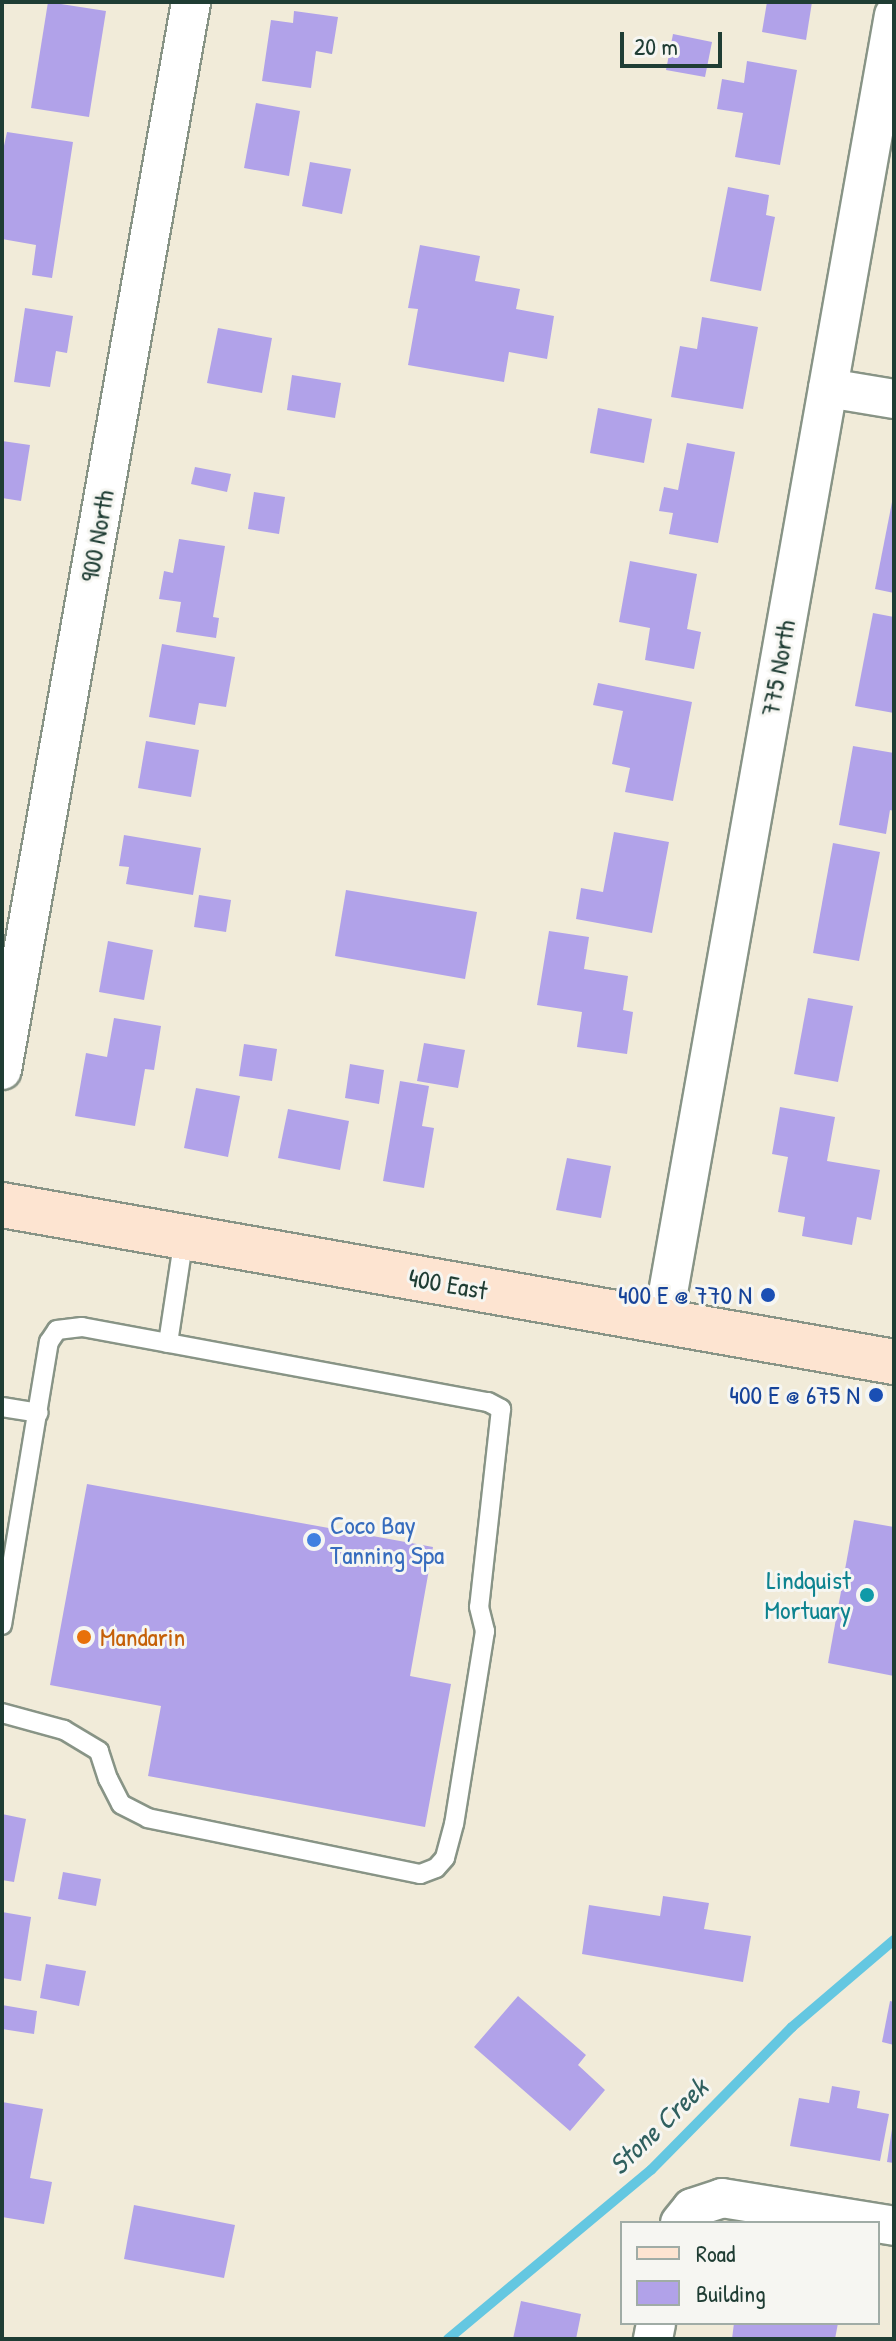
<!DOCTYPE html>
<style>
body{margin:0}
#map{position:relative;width:896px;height:2341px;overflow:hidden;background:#f1ebd9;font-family:"Patrick Hand",sans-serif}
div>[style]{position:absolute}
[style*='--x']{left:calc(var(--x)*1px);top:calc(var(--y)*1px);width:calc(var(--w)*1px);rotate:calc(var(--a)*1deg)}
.stream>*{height:10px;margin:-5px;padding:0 5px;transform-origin:5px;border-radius:5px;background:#64c7e1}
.building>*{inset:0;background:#b1a2e9}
.roads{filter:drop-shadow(2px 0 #889486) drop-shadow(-2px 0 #889486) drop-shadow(0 2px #889486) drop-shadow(0 -2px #889486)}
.lane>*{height:18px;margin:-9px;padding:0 9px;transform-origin:9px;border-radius:9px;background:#fff}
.street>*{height:38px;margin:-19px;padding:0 19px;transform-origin:19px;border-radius:19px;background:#fff}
.secondary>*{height:44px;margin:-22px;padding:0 22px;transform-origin:22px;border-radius:22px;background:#fde4d1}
.dots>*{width:22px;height:22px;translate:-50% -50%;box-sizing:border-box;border:4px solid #f6f6f2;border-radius:50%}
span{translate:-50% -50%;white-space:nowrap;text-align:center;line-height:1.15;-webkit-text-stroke:6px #f6f6f2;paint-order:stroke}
.street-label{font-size:26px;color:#1f3d34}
.transit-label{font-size:26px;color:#164399}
.right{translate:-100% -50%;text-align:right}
.shop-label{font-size:26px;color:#366cbe}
.left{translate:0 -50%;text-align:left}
.culture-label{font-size:26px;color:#0d838f}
.food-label{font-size:26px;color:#c56008}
.water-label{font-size:28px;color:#30605f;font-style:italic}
.frame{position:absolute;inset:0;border:4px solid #1f3d34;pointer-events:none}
.legend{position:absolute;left:620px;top:2221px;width:260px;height:104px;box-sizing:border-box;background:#f6f6f2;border:2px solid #a0aca6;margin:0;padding:10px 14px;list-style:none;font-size:24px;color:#1f3d34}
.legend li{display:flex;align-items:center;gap:16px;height:40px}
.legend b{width:40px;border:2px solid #a0aca6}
.scale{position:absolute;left:620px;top:32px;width:102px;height:36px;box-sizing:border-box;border:4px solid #1f3d34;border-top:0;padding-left:10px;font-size:24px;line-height:28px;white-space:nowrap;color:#1f3d34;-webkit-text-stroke:6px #f6f6f2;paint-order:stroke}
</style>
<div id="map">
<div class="stream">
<div style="--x:448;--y:2339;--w:264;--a:-39.8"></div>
<div style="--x:651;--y:2170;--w:201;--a:-45.4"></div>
<div style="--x:792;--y:2027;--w:134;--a:-40.5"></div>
</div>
<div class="building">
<div style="clip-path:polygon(48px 2px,106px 11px,89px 117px,31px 108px)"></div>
<div style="clip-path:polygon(767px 2px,812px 2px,806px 40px,762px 32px)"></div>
<div style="clip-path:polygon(294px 11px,338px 17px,332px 54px,316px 51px,311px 88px,262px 81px,271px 20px,293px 23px)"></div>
<div style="clip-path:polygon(673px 34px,712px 42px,705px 77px,666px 70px)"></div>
<div style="clip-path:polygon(747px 61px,797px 70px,780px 165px,735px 157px,743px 113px,717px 109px,722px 79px,744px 83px)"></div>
<div style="clip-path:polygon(256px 103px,300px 111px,289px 176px,244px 168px)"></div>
<div style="clip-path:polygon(7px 132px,73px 142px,52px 278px,32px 275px,36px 245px,2px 239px,2px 155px)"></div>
<div style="clip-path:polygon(310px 162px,351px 169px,342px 214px,302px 206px)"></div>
<div style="clip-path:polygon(728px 187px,769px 195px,766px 215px,775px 217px,761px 291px,710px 281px)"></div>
<div style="clip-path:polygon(420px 245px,480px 256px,475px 281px,520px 289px,516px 309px,554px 316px,547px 359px,509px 352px,504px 382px,408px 365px,418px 309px,408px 308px)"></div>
<div style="clip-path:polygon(25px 308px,73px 316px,67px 353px,56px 351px,50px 387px,14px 382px)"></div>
<div style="clip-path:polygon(702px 317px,758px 327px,743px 409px,671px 397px,680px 346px,697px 349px)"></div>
<div style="clip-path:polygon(218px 328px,272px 338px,262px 393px,207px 383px)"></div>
<div style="clip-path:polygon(292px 375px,341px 383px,335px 418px,287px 410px)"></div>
<div style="clip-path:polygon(598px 408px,652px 419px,644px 463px,590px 453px)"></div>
<div style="clip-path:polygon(2px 441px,30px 445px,21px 501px,2px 498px)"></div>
<div style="clip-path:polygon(687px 443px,735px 452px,718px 543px,669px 534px,673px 513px,659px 511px,664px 487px,678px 490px)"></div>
<div style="clip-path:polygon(195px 467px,231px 474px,227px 492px,191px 484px)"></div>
<div style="clip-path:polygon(254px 492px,285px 497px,279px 534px,248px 529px)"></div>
<div style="clip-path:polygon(893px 497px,894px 497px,894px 593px,875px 589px)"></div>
<div style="clip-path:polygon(179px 539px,225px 546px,213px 617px,219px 618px,216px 638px,176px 632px,181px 602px,159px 599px,164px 571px,173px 573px)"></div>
<div style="clip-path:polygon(630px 561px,697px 574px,687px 629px,701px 632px,694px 669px,645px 660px,650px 628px,619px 622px)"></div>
<div style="clip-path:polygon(873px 613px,894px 617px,894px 713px,855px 706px)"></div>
<div style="clip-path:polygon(162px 644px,235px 657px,226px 707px,199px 703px,195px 725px,149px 717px)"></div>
<div style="clip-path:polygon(598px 683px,692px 702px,673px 801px,625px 792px,630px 768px,612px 764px,623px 711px,593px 705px)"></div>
<div style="clip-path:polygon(146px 741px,199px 750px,191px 797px,138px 788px)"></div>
<div style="clip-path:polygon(853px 746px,894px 753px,894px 811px,890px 810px,886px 834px,839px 825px)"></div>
<div style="clip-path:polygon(614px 832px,669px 842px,652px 933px,576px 919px,581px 888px,603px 892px)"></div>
<div style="clip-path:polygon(124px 835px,201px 848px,193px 895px,126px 884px,129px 867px,119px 866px)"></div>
<div style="clip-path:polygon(833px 843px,880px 852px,859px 961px,813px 953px)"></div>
<div style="clip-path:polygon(346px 890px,477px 912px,465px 979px,335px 956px)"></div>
<div style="clip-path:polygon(199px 895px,231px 900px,226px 932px,194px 927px)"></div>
<div style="clip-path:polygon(549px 931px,589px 937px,584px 969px,628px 976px,623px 1010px,633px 1012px,627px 1054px,577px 1047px,582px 1012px,537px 1005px)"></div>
<div style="clip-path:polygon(108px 941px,153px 950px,144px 1000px,99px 992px)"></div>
<div style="clip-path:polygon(808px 998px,853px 1006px,838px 1082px,794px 1074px)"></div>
<div style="clip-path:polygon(114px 1018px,161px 1026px,154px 1070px,145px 1069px,135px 1126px,75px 1116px,86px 1053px,107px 1057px)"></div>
<div style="clip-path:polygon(424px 1043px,465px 1050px,458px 1088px,417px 1081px)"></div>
<div style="clip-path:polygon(244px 1044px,277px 1049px,272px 1081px,239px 1076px)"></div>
<div style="clip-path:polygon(350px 1064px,384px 1070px,379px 1104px,345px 1098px)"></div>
<div style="clip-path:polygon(400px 1081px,429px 1086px,422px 1126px,434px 1128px,424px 1188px,383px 1181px)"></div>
<div style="clip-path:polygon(196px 1088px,240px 1096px,228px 1157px,184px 1148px)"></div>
<div style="clip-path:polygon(780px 1107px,835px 1117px,827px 1161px,880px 1170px,871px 1220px,857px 1217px,852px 1245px,802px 1236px,805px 1217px,778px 1212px,788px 1157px,772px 1154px)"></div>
<div style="clip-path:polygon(288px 1109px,349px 1121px,340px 1170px,278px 1158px)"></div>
<div style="clip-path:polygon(567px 1158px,611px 1166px,601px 1218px,556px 1210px)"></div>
<div style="clip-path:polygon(87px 1484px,433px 1547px,410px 1676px,451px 1684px,425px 1827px,148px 1776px,161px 1706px,50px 1685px)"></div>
<div style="clip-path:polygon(854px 1520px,894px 1527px,894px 1676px,828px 1663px)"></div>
<div style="clip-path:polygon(2px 1814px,26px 1819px,14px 1882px,2px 1880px)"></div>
<div style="clip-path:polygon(63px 1872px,101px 1879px,96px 1906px,58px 1899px)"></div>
<div style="clip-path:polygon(663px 1896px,709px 1903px,704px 1929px,751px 1936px,743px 1982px,582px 1954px,589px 1905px,660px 1916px)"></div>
<div style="clip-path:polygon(2px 1912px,31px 1917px,21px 1981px,2px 1978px)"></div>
<div style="clip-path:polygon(46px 1964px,86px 1971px,79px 2006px,40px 1998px)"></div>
<div style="clip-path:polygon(518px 1996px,586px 2055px,578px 2065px,605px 2090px,570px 2131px,474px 2047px)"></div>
<div style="clip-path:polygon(890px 2001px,894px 2002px,894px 2045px,882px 2042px)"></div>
<div style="clip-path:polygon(2px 2005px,37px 2011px,34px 2034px,2px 2029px)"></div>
<div style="clip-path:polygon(832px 2086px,860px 2091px,857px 2108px,889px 2114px,880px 2161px,790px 2146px,799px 2098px,829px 2103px)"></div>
<div style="clip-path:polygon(2px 2102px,43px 2109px,30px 2178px,52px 2182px,44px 2224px,2px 2217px)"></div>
<div style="clip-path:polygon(892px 2129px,894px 2129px,894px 2163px,887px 2162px)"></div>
<div style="clip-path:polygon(134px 2205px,235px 2225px,224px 2278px,124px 2259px)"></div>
<div style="clip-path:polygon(521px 2301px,581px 2314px,576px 2339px,513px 2339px)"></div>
<div style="clip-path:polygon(734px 2323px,838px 2323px,835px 2339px,732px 2339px)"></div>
</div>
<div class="roads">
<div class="lane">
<div style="--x:168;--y:1343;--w:107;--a:-81.4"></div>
<div style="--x:2;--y:1407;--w:37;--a:9"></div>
<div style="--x:2;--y:1625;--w:287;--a:-80.6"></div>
<div style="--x:49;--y:1342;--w:14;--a:-56"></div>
<div style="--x:57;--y:1330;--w:25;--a:-7"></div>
<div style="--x:82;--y:1327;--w:413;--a:10.5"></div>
<div style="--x:488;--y:1402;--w:15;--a:28"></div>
<div style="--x:501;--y:1409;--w:199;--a:96.3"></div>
<div style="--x:479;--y:1607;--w:25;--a:76"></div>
<div style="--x:485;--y:1631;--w:195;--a:99.1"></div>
<div style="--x:454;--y:1824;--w:35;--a:105"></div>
<div style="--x:445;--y:1858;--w:13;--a:132"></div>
<div style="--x:436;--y:1868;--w:17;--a:159"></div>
<div style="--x:420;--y:1874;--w:278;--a:-168.4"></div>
<div style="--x:148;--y:1818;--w:30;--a:-153"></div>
<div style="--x:121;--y:1804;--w:28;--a:-117"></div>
<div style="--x:108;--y:1779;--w:29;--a:-108"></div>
<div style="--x:99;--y:1751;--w:41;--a:-149"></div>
<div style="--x:64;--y:1730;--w:64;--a:-164.7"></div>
</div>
<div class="street">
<div style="--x:828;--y:388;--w:67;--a:9.5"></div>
<div style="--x:2;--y:1070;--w:1085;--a:-79.96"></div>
<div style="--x:663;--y:1321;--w:1326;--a:-79.97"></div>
<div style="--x:680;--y:2223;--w:19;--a:-51"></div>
<div style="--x:692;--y:2208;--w:32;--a:-18"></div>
<div style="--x:722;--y:2198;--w:174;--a:9.2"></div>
<div style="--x:653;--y:2339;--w:16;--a:-79"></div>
</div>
<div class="secondary">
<div style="--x:2;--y:1205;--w:906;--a:9.98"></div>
</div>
</div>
<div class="dots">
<div style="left:768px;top:1295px;background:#1a4fb4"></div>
<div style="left:876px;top:1395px;background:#1a4fb4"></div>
<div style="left:314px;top:1540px;background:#3f7fe0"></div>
<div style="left:867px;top:1595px;background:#0f9aa8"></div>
<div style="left:84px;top:1637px;background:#e8710a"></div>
</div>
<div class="street-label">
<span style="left:97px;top:536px;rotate:-80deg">900 North</span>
<span style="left:778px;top:668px;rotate:-80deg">775 North</span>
<span style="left:448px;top:1284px;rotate:10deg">400 East</span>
</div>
<div class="transit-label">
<span class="right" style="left:752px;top:1295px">400 E @ 770 N</span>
<span class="right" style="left:860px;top:1395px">400 E @ 675 N</span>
</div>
<div class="shop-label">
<span class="left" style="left:330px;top:1540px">Coco Bay<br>Tanning Spa</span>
</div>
<div class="culture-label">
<span class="right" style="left:851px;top:1595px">Lindquist<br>Mortuary</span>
</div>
<div class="food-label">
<span class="left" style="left:100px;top:1637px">Mandarin</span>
</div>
<div class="water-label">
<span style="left:658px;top:2126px;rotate:-44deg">Stone Creek</span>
</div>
<div class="frame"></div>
<ul class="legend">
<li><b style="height:10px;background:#fde4d1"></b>Road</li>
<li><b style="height:22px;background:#b1a2e9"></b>Building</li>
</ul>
<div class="scale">20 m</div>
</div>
